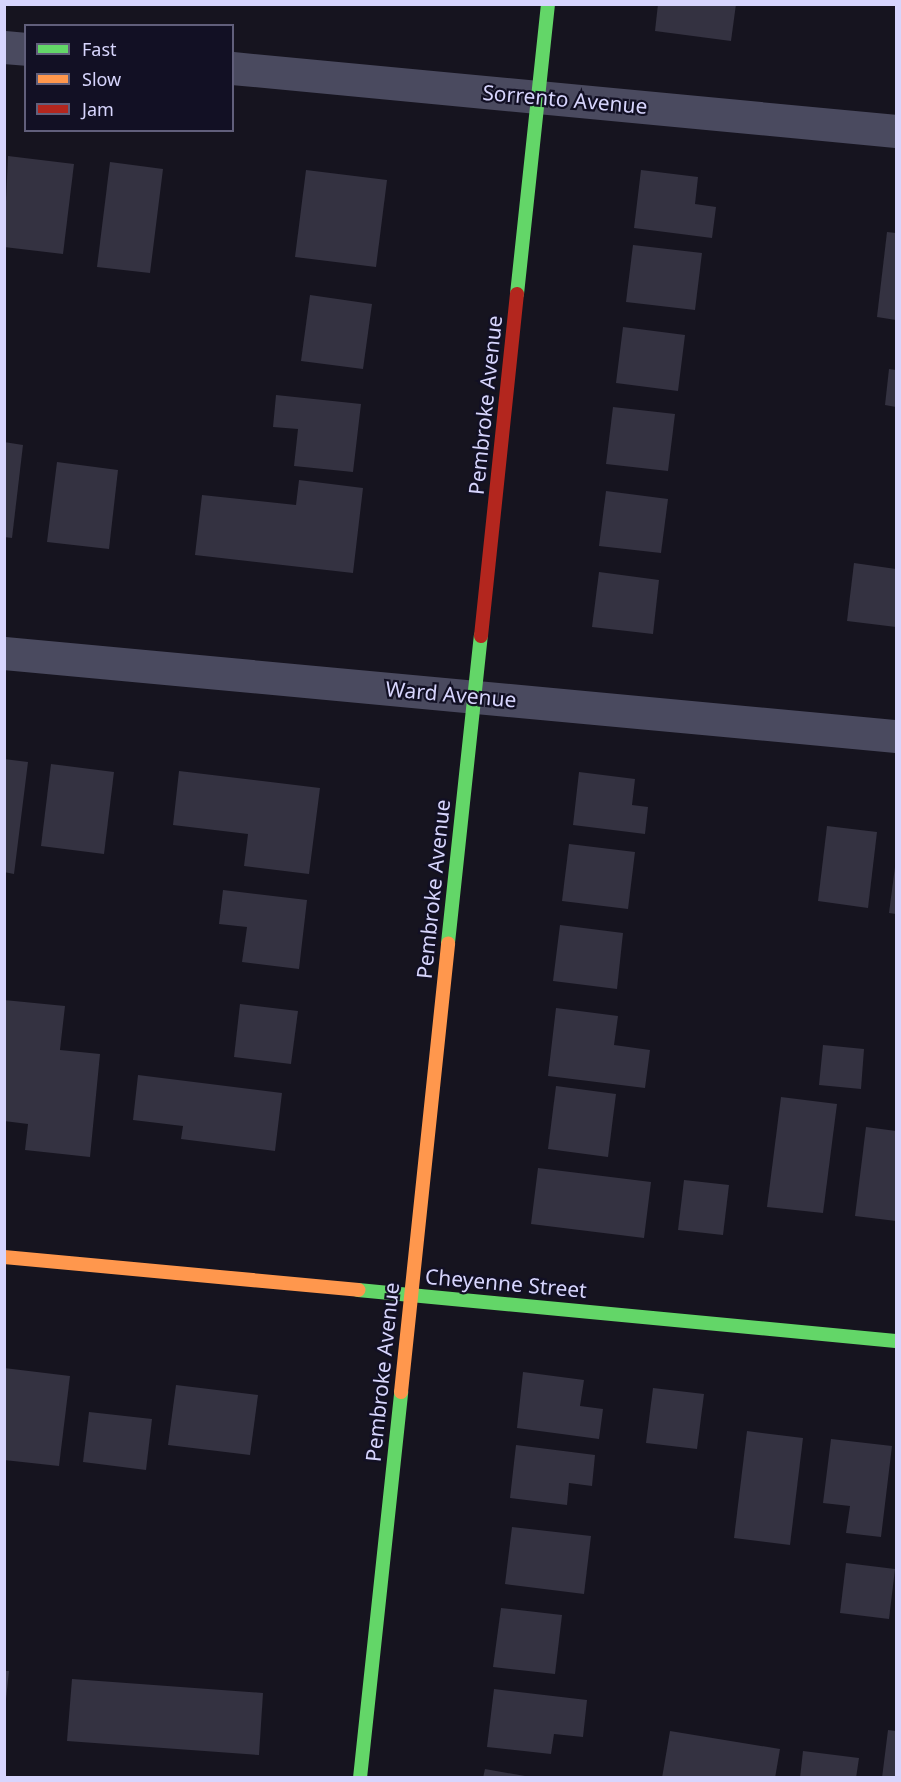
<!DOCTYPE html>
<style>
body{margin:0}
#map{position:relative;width:901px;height:1782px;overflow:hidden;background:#16141f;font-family:"Noto Sans",sans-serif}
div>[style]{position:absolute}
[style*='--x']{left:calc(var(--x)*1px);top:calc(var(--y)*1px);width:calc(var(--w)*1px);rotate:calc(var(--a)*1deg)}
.building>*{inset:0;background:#343241}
.street>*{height:33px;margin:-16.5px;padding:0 16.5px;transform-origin:16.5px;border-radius:16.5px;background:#4a4a5f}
.fast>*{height:14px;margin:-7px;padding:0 7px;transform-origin:7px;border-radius:7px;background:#63d668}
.slow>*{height:14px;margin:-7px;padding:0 7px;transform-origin:7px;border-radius:7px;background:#ff974d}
.jam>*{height:14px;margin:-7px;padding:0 7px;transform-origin:7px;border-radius:7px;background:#b3261e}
span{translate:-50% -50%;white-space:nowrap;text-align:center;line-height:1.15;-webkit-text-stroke:4.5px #121024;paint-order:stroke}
.street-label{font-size:21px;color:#d7d5fd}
.frame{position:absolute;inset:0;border:6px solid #d7d5fd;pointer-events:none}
.legend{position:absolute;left:24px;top:24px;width:210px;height:108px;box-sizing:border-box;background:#121024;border:2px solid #615f7b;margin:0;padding:8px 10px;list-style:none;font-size:18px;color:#d7d5fd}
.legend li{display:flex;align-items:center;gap:12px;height:30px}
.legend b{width:30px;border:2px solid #615f7b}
</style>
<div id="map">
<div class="building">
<div style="clip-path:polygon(658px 4px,736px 4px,731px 41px,655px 31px)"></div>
<div style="clip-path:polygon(8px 156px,74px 164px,63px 254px,4px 247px)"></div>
<div style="clip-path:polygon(110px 162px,163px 169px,150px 273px,97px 267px)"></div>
<div style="clip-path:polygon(306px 170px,387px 180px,376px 267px,295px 257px)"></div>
<div style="clip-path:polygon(641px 170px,698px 177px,695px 204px,716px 207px,712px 238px,634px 228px)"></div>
<div style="clip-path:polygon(887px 232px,896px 233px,896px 320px,877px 317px)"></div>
<div style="clip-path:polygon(633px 245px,702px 253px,695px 310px,626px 302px)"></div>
<div style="clip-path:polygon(310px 295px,372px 304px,363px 369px,301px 361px)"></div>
<div style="clip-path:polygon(623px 327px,685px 335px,678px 391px,616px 383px)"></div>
<div style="clip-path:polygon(889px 369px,896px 370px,896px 407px,885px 405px)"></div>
<div style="clip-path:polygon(276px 395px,361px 404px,353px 472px,294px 466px,298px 429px,273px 427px)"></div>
<div style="clip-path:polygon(613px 407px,675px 414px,668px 471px,606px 464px)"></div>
<div style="clip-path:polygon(4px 442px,23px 445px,12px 538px,4px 537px)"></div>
<div style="clip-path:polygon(57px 462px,118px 470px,109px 549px,47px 542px)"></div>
<div style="clip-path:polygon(299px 480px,363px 488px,353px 573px,195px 555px,202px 495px,296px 505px)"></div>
<div style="clip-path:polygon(606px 491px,668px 499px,661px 553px,599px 546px)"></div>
<div style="clip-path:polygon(854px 563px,896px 569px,896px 627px,847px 621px)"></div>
<div style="clip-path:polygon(599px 572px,659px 580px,653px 634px,592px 627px)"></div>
<div style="clip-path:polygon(4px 759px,28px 762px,14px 874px,4px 872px)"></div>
<div style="clip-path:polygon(51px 764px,114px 772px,104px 854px,41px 846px)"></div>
<div style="clip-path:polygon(179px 771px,320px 788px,309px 874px,244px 866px,248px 834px,173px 825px)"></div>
<div style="clip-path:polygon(579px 772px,635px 779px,632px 805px,648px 807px,645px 834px,573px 825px)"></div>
<div style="clip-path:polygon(827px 826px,877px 832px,868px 908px,818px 901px)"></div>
<div style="clip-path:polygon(569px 844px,635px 852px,628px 909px,562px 901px)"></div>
<div style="clip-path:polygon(895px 867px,896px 867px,896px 914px,889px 913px)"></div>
<div style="clip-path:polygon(223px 890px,307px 900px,299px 969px,242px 962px,247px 927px,219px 924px)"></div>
<div style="clip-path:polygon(560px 925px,623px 933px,617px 989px,553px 981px)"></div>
<div style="clip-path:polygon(4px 1000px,65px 1006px,60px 1050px,100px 1054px,90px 1157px,25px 1150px,28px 1124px,4px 1121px)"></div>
<div style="clip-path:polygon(240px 1004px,298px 1011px,291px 1064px,234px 1057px)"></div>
<div style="clip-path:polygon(556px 1008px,618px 1016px,614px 1045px,650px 1050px,645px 1088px,548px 1076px)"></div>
<div style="clip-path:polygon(823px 1045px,864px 1049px,861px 1089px,819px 1085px)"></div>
<div style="clip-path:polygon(138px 1075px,282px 1093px,275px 1151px,181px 1139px,183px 1126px,133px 1120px)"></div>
<div style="clip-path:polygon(556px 1086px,616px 1094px,608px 1157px,548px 1149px)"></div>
<div style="clip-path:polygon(781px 1097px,837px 1104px,823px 1213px,767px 1207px)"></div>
<div style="clip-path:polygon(866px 1127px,896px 1131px,896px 1221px,855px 1216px)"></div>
<div style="clip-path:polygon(538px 1168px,651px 1182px,644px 1238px,531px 1224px)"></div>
<div style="clip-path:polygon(684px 1180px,729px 1185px,723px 1235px,678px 1230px)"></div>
<div style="clip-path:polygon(4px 1368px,70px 1376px,59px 1466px,4px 1460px)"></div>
<div style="clip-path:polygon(523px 1372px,584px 1380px,580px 1406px,603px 1409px,599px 1439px,517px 1428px)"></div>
<div style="clip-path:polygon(176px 1385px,258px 1395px,250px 1455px,168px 1445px)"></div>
<div style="clip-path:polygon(653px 1388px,704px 1394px,697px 1449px,646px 1443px)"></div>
<div style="clip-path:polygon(89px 1412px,152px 1419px,146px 1470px,83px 1462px)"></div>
<div style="clip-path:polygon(747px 1431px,803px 1438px,790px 1545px,734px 1538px)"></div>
<div style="clip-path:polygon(831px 1439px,892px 1446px,881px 1537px,846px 1533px,850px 1506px,823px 1503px)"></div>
<div style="clip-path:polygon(516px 1445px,595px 1455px,592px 1486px,569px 1483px,567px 1505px,510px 1498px)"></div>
<div style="clip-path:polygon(512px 1527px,591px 1536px,584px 1594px,505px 1584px)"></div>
<div style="clip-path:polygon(846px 1563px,895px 1569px,889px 1619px,840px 1613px)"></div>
<div style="clip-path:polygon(501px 1608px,562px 1615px,555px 1674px,493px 1667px)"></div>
<div style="clip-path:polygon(4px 1671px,9px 1671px,6px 1699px,4px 1699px)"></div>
<div style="clip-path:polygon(72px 1679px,263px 1693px,259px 1755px,67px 1741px)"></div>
<div style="clip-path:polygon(494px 1689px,587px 1700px,583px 1737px,554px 1734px,551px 1754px,487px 1747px)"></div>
<div style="clip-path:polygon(888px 1730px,896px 1731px,896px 1778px,882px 1778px)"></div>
<div style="clip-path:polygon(670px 1731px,780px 1749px,775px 1778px,662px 1778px)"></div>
<div style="clip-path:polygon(803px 1751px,859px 1758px,856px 1778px,800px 1778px)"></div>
<div style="clip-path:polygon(485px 1769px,525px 1776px,525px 1778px,483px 1778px)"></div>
</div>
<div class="street">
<div style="--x:4;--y:47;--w:22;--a:5"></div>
<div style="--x:232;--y:68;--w:667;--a:5.42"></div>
<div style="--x:4;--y:653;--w:896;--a:5.32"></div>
</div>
<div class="fast">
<div style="--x:517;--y:294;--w:292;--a:-83.9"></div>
<div style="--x:448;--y:943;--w:309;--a:-83.9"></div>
<div style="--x:358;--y:1290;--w:540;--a:5.42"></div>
<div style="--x:360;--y:1778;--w:388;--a:-83.9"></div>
</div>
<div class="slow">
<div style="--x:4;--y:1257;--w:356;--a:5.3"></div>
<div style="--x:401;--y:1392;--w:451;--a:-84"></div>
</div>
<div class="jam">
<div style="--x:481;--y:636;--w:344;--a:-84"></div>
</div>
<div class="street-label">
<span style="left:565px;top:99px;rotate:5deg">Sorrento Avenue</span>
<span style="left:485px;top:405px;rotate:-84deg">Pembroke Avenue</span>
<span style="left:451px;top:694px;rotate:5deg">Ward Avenue</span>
<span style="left:433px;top:889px;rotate:-84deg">Pembroke Avenue</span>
<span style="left:506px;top:1283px;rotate:5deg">Cheyenne Street</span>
<span style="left:382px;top:1372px;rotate:-84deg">Pembroke Avenue</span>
</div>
<div class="frame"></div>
<ul class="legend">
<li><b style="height:8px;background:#63d668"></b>Fast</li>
<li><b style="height:8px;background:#ff974d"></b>Slow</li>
<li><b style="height:8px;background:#b3261e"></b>Jam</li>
</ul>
</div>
